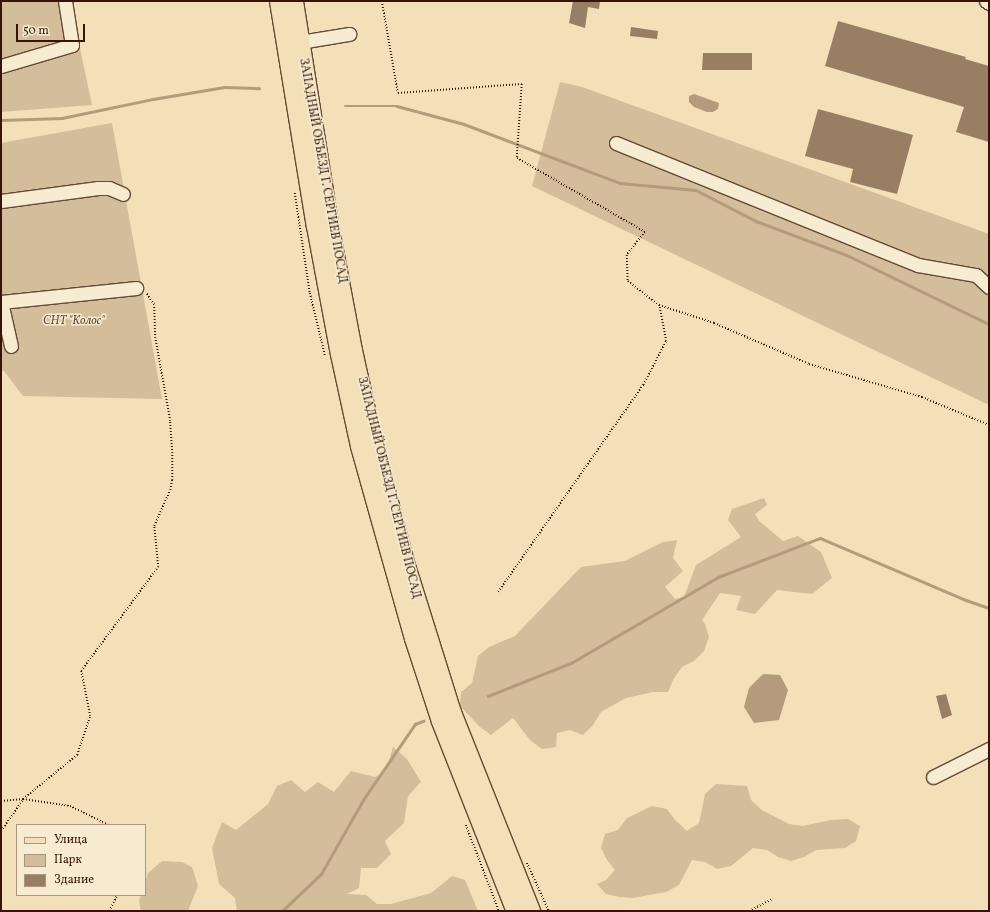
<!DOCTYPE html>
<meta charset="utf-8">
<style>
body{margin:0}
#map{position:relative;width:990px;height:912px;overflow:hidden;background:#f3e0b8;font-family:Vollkorn,serif}
div>[style]{position:absolute}
[style*='--x']{left:calc(var(--x)*1px);top:calc(var(--y)*1px);width:calc(var(--w)*1px);rotate:calc(var(--a)*1deg)}
.green>*{inset:0;background:#d3bd9a}
.water>*{inset:0;background:#b39b7c}
.stream>*{height:2.5px;margin:-1.25px;padding:0 1.25px;transform-origin:1.25px;border-radius:1.25px;background:#b39b7c}
.building>*{inset:0;background:#987f64}
.path>*{height:1.5px;margin-top:-0.75px;transform-origin:0;background:repeating-linear-gradient(90deg,#361508 0 1px,transparent 0 3px)}
.roads{filter:drop-shadow(1px 0 #654834) drop-shadow(-1px 0 #654834) drop-shadow(0 1px #654834) drop-shadow(0 -1px #654834)}
.minor>*{height:13px;margin:-6.5px;padding:0 6.5px;transform-origin:6.5px;border-radius:6.5px;background:#f7ebd1}
.major>*{height:17px;margin:-8.5px;padding:0 8.5px;transform-origin:8.5px;border-radius:8.5px;background:#f3e0b8}
span{translate:-50% -50%;white-space:nowrap;text-align:center;line-height:1.15;-webkit-text-stroke:3px #f7ebd1;paint-order:stroke}
.street-label{font-size:12px;color:#361508}
.park-label{font-size:12px;color:#654734;font-style:italic}
.frame{position:absolute;inset:0;border:2px solid #361508;pointer-events:none}
.legend{position:absolute;left:16px;top:824px;width:130px;height:72px;box-sizing:border-box;background:#f7ebd1;border:1px solid #aa9581;margin:0;padding:5px 7px;list-style:none;font-size:12px;color:#361508}
.legend li{display:flex;align-items:center;gap:8px;height:20px}
.legend b{width:20px;border:1px solid #aa9581}
.scale{position:absolute;left:16px;top:24px;width:69px;height:18px;box-sizing:border-box;border:2px solid #361508;border-top:0;padding-left:5px;font-size:12px;line-height:14px;white-space:nowrap;color:#361508;-webkit-text-stroke:3px #f7ebd1;paint-order:stroke}
</style>
<div id="map">
<div class="green">
<div style="clip-path:polygon(1px 1px,70px 1px,92px 105px,1px 112px)"></div>
<div style="clip-path:polygon(560px 82px,582px 87px,989px 234px,989px 405px,532px 186px)"></div>
<div style="clip-path:polygon(112px 123px,162px 399px,23px 396px,4px 371px,1px 370px,1px 143px)"></div>
<div style="clip-path:polygon(764px 498px,767px 505px,755px 514px,759px 521px,783px 541px,798px 536px,821px 552px,832px 578px,812px 594px,777px 590px,755px 614px,736px 610px,741px 596px,720px 593px,702px 620px,705px 624px,709px 637px,704px 651px,694px 661px,682px 667px,673px 680px,668px 692px,653px 692px,626px 698px,601px 712px,593px 725px,583px 735px,570px 730px,557px 733px,556px 747px,542px 749px,530px 740px,513px 718px,491px 735px,480px 727px,460px 706px,461px 692px,472px 683px,478px 656px,489px 647px,515px 636px,581px 567px,625px 561px,663px 542px,677px 540px,673px 558px,683px 571px,665px 587px,675px 599px,684px 597px,696px 565px,741px 537px,728px 520px,732px 509px)"></div>
<div style="clip-path:polygon(393px 747px,407px 759px,421px 782px,408px 796px,404px 823px,385px 841px,391px 854px,377px 868px,361px 868px,359px 888px,347px 894px,366px 895px,377px 904px,391px 904px,431px 893px,452px 876px,465px 880px,478px 911px,237px 911px,235px 898px,219px 884px,212px 848px,222px 822px,236px 830px,268px 804px,277px 786px,291px 780px,305px 792px,318px 782px,334px 792px,351px 771px,375px 777px,386px 771px)"></div>
<div style="clip-path:polygon(716px 784px,747px 786px,751px 800px,762px 810px,789px 824px,802px 826px,831px 820px,848px 819px,860px 826px,856px 841px,845px 848px,816px 850px,804px 857px,791px 861px,778px 857px,767px 850px,753px 848px,731px 866px,717px 869px,705px 862px,692px 860px,679px 885px,666px 892px,633px 898px,620px 897px,606px 894px,597px 884px,606px 880px,615px 870px,607px 860px,601px 848px,605px 834px,618px 830px,627px 818px,652px 806px,667px 809px,675px 820px,687px 831px,699px 823px,705px 794px)"></div>
<div style="clip-path:polygon(162px 861px,182px 862px,192px 867px,198px 886px,188px 911px,141px 911px,139px 901px,141px 895px,145px 895px,145px 883px,148px 873px)"></div>
</div>
<div class="water">
<div style="clip-path:polygon(694px 94px,719px 103px,718px 109px,713px 112px,707px 112px,694px 107px,689px 102px,689px 96px)"></div>
<div style="clip-path:polygon(763px 674px,780px 675px,788px 690px,779px 720px,754px 723px,744px 707px,749px 688px)"></div>
</div>
<div class="stream">
<div style="--x:345;--y:106;--w:52;--a:0"></div>
<div style="--x:397;--y:106;--w:69;--a:15"></div>
<div style="--x:464;--y:124;--w:167;--a:20.7"></div>
<div style="--x:620;--y:183;--w:76;--a:5.3"></div>
<div style="--x:696;--y:190;--w:68;--a:27.3"></div>
<div style="--x:756;--y:221;--w:99;--a:20.6"></div>
<div style="--x:849;--y:256;--w:156;--a:25.9"></div>
<div style="--x:1;--y:120;--w:61;--a:-1.9"></div>
<div style="--x:62;--y:118;--w:93;--a:-11.8"></div>
<div style="--x:153;--y:99;--w:72;--a:-9.6"></div>
<div style="--x:224;--y:87;--w:35;--a:2"></div>
<div style="--x:488;--y:696;--w:89;--a:-21.7"></div>
<div style="--x:571;--y:663;--w:170;--a:-30.3"></div>
<div style="--x:718;--y:577;--w:109;--a:-20.9"></div>
<div style="--x:820;--y:538;--w:159;--a:23"></div>
<div style="--x:966;--y:600;--w:24;--a:19"></div>
<div style="--x:282;--y:911;--w:54;--a:-43.5"></div>
<div style="--x:321;--y:874;--w:85;--a:-60.4"></div>
<div style="--x:363;--y:800;--w:92;--a:-55.6"></div>
<div style="--x:415;--y:724;--w:9;--a:-21"></div>
</div>
<div class="building">
<div style="clip-path:polygon(573px 1px,600px 1px,599px 9px,588px 7px,585px 28px,569px 23px)"></div>
<div style="clip-path:polygon(838px 21px,966px 57px,965px 59px,989px 66px,989px 142px,956px 132px,964px 107px,825px 66px)"></div>
<div style="clip-path:polygon(631px 27px,658px 31px,657px 39px,630px 36px)"></div>
<div style="clip-path:polygon(703px 53px,752px 53px,752px 70px,702px 70px)"></div>
<div style="clip-path:polygon(818px 109px,913px 135px,897px 194px,850px 182px,853px 169px,805px 156px)"></div>
<div style="clip-path:polygon(946px 694px,952px 715px,942px 719px,936px 696px)"></div>
</div>
<div class="path">
<div style="--x:382;--y:1;--w:93;--a:80.1"></div>
<div style="--x:398;--y:93;--w:124;--a:-4.2"></div>
<div style="--x:522;--y:84;--w:74;--a:93.9"></div>
<div style="--x:517;--y:158;--w:148;--a:30"></div>
<div style="--x:645;--y:232;--w:29;--a:128"></div>
<div style="--x:627;--y:255;--w:26;--a:88"></div>
<div style="--x:628;--y:281;--w:39;--a:38"></div>
<div style="--x:659;--y:305;--w:58;--a:18.1"></div>
<div style="--x:714;--y:323;--w:103;--a:23.3"></div>
<div style="--x:809;--y:364;--w:118;--a:16.3"></div>
<div style="--x:922;--y:397;--w:73;--a:22.7"></div>
<div style="--x:295;--y:193;--w:101;--a:81.5"></div>
<div style="--x:310;--y:293;--w:64;--a:76.4"></div>
<div style="--x:498;--y:592;--w:253;--a:-55"></div>
<div style="--x:643;--y:385;--w:50;--a:-62.4"></div>
<div style="--x:666;--y:341;--w:37;--a:-101"></div>
<div style="--x:1;--y:801;--w:22;--a:-5"></div>
<div style="--x:23;--y:799;--w:48;--a:8.5"></div>
<div style="--x:70;--y:806;--w:43;--a:26"></div>
<div style="--x:466;--y:825;--w:92;--a:69"></div>
<div style="--x:1;--y:831;--w:39;--a:-55"></div>
<div style="--x:23;--y:799;--w:70;--a:-39.2"></div>
<div style="--x:77;--y:755;--w:41;--a:-71.6"></div>
<div style="--x:90;--y:716;--w:46;--a:-101.3"></div>
<div style="--x:81;--y:671;--w:129;--a:-53.5"></div>
<div style="--x:158;--y:567;--w:41;--a:-95.6"></div>
<div style="--x:154;--y:526;--w:39;--a:-66"></div>
<div style="--x:170;--y:490;--w:10;--a:-79"></div>
<div style="--x:172;--y:480;--w:27;--a:-90"></div>
<div style="--x:172;--y:453;--w:32;--a:-94"></div>
<div style="--x:170;--y:421;--w:84;--a:-100.2"></div>
<div style="--x:155;--y:338;--w:33;--a:-92"></div>
<div style="--x:154;--y:305;--w:14;--a:-124"></div>
<div style="--x:527;--y:863;--w:53;--a:65.4"></div>
<div style="--x:109;--y:911;--w:18;--a:-63"></div>
<div style="--x:749;--y:911;--w:27;--a:-27"></div>
</div>
<div class="roads">
<div class="minor">
<div style="--x:986;--y:1;--w:4;--a:34"></div>
<div style="--x:300;--y:42;--w:50;--a:-9.3"></div>
<div style="--x:1;--y:66;--w:74;--a:-16.5"></div>
<div style="--x:72;--y:45;--w:45;--a:-99"></div>
<div style="--x:616;--y:143;--w:326;--a:22"></div>
<div style="--x:918;--y:265;--w:59;--a:9.8"></div>
<div style="--x:976;--y:275;--w:18;--a:43"></div>
<div style="--x:1;--y:201;--w:98;--a:-7.6"></div>
<div style="--x:98;--y:188;--w:11;--a:0"></div>
<div style="--x:109;--y:188;--w:15;--a:23"></div>
<div style="--x:1;--y:302;--w:136;--a:-5.9"></div>
<div style="--x:1;--y:302;--w:45;--a:77.2"></div>
<div style="--x:933;--y:777;--w:63;--a:-26.6"></div>
</div>
<div class="major">
<div style="--x:278;--y:1;--w:228;--a:80.7"></div>
<div style="--x:315;--y:226;--w:130;--a:79.4"></div>
<div style="--x:339;--y:354;--w:94;--a:77.7"></div>
<div style="--x:359;--y:446;--w:199;--a:74.3"></div>
<div style="--x:413;--y:638;--w:87;--a:72"></div>
<div style="--x:440;--y:721;--w:204;--a:68.5"></div>
<div style="--x:294;--y:1;--w:225;--a:81"></div>
<div style="--x:329;--y:223;--w:129;--a:79.3"></div>
<div style="--x:353;--y:350;--w:93;--a:77.6"></div>
<div style="--x:373;--y:441;--w:125;--a:75.2"></div>
<div style="--x:405;--y:562;--w:157;--a:72.6"></div>
<div style="--x:452;--y:712;--w:214;--a:68.3"></div>
</div>
</div>
<div class="street-label">
<span style="left:322px;top:171px;rotate:80deg">ЗАПАДНЫЙ ОБЪЕЗД Г. СЕРГИЕВ ПОСАД</span>
<span style="left:388px;top:488px;rotate:76deg">ЗАПАДНЫЙ ОБЪЕЗД Г. СЕРГИЕВ ПОСАД</span>
</div>
<div class="park-label">
<span style="left:74px;top:322px">СНТ "Колос"</span>
</div>
<div class="frame"></div>
<ul class="legend">
<li><b style="height:5px;background:#f3e0b8"></b>Улица</li>
<li><b style="height:11px;background:#d3bd9a"></b>Парк</li>
<li><b style="height:11px;background:#987f64"></b>Здание</li>
</ul>
<div class="scale">50 m</div>
</div>
